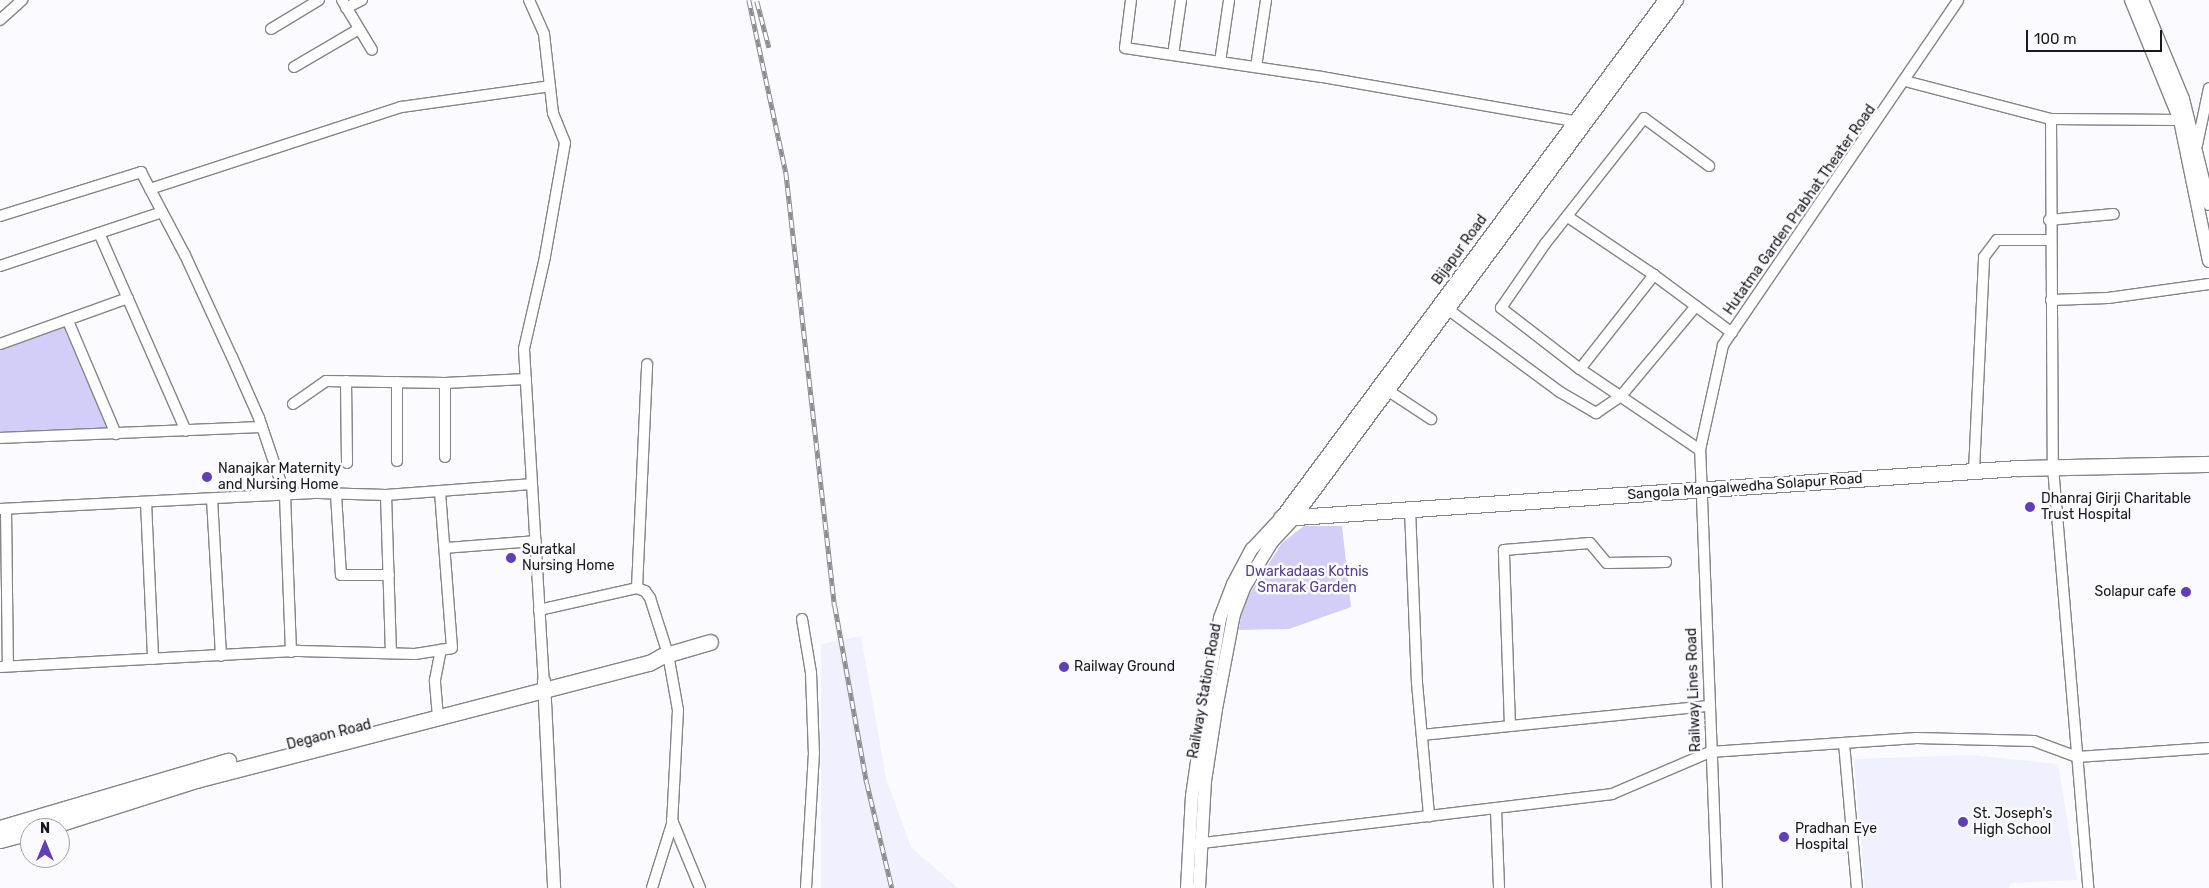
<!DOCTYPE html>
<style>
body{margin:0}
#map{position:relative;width:2209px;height:888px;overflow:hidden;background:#fbfbff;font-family:Rubik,sans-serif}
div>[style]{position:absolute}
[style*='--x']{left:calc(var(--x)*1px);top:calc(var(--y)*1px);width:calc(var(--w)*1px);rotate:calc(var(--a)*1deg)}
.built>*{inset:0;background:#f1f0fe}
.green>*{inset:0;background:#d3cef7}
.roads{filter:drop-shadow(1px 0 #84848a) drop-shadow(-1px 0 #84848a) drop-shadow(0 1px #84848a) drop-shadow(0 -1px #84848a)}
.minor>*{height:10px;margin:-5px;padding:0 5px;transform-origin:5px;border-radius:5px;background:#fff}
.major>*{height:12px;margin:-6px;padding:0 6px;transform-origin:6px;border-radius:6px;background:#fff}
.highway>*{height:15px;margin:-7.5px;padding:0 7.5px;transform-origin:7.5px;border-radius:7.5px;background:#fff}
.rail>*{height:4.5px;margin-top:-2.25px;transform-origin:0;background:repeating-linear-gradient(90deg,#fbfbff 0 8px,#8c8c8f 0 16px);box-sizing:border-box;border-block:1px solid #8c8c8f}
.dots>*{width:14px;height:14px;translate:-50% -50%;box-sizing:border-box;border:2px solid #fbfbff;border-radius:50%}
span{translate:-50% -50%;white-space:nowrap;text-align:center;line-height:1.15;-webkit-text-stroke:5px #fbfbff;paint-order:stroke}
.street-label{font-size:14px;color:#1a1a1c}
.poi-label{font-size:14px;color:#1a1a1c}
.left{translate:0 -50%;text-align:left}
.right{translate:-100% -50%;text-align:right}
.park-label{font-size:14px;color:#544095}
.north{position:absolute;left:20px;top:818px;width:50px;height:50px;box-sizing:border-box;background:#fbfbff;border:1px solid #a1a1a4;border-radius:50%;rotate:0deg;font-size:14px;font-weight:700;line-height:20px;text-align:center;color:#1a1a1c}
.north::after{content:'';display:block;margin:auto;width:18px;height:22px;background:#5f3eb6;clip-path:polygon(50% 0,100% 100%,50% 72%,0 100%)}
.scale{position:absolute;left:2026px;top:30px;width:136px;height:22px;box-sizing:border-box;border:2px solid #1a1a1c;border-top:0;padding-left:6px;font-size:15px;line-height:18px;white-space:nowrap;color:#1a1a1c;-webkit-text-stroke:4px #fbfbff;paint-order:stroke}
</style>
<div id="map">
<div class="built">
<div style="clip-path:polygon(861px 636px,886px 778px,911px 847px,958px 888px,821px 888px,821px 644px)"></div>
<div style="clip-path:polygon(1972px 755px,2058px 764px,2077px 880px,2011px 883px,2009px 888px,1865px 888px,1854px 759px)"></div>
</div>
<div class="green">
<div style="clip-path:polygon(67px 326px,112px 431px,0 435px,0 347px)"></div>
<div style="clip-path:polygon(1304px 526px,1342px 526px,1351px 607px,1289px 629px,1239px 630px,1242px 608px,1250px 593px,1282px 543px)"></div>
</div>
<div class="roads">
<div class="minor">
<div style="--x:342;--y:0;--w:58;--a:59"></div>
<div style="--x:529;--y:0;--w:37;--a:66"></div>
<div style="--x:544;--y:34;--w:80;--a:83.5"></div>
<div style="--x:553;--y:113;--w:32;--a:68"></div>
<div style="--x:565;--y:143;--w:116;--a:100"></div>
<div style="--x:545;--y:257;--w:94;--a:102.9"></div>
<div style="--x:524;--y:349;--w:333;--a:86.6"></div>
<div style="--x:1131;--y:0;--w:48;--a:97.1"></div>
<div style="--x:1125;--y:48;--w:199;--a:8.4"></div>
<div style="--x:1322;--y:77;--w:255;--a:9.9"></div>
<div style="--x:346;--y:8;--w:18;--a:-27"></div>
<div style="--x:0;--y:20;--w:30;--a:-42"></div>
<div style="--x:271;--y:29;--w:56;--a:-31.1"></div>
<div style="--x:1173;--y:55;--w:56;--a:-81.7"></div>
<div style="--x:1220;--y:62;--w:63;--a:-81.7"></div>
<div style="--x:294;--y:67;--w:75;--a:-30.3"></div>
<div style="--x:1256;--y:67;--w:68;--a:-81.5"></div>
<div style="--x:1905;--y:81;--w:151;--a:14.6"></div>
<div style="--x:2051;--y:119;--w:129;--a:0.4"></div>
<div style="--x:2051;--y:119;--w:348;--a:89.7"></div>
<div style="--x:2053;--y:467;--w:422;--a:85.2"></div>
<div style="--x:2197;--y:145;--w:58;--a:-78.1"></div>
<div style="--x:150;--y:189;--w:264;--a:-18.1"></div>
<div style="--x:401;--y:107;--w:150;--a:-8"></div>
<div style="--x:0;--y:216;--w:148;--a:-17.3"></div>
<div style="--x:141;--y:172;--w:94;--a:62.1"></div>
<div style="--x:185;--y:255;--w:112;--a:65.3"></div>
<div style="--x:232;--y:357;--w:67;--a:66.1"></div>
<div style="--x:259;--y:418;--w:81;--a:71.3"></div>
<div style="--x:285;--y:495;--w:157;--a:87.8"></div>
<div style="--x:1568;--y:217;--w:104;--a:34"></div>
<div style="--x:1654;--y:275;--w:97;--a:36.6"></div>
<div style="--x:2049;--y:220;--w:65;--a:-5.3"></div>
<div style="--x:99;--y:233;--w:216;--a:66.3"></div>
<div style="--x:0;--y:266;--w:171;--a:-18.4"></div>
<div style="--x:2051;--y:300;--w:57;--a:-2"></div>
<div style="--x:2108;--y:298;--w:102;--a:-7.9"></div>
<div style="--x:1442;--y:305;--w:147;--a:36.4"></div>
<div style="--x:1560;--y:392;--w:42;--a:30.3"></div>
<div style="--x:1596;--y:413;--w:30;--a:-34"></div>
<div style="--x:1621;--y:396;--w:117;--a:-50.2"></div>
<div style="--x:68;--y:321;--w:123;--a:67"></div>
<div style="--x:0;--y:344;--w:136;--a:-19.8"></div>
<div style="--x:1580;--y:369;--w:120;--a:-51.8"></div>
<div style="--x:346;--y:381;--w:82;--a:89.3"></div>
<div style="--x:397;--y:382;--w:79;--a:90"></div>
<div style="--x:445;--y:383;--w:74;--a:90"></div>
<div style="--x:1387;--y:390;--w:53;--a:33.4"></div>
<div style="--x:293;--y:404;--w:40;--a:-34.9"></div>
<div style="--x:326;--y:381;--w:119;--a:1"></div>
<div style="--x:445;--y:383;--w:81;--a:-2.8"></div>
<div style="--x:0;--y:438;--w:262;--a:-2.4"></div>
<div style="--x:1700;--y:450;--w:145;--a:-146"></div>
<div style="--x:1580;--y:369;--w:100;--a:-142.3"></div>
<div style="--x:1501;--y:308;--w:78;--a:-55.5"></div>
<div style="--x:1545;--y:244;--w:160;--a:-51.8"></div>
<div style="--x:1644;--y:118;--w:81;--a:36.4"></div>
<div style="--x:1974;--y:471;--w:214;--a:-87.3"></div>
<div style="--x:1984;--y:257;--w:21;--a:-53"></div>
<div style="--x:1997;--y:240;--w:53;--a:0"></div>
<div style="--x:336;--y:494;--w:81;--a:86.5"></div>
<div style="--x:341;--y:575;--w:48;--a:0"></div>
<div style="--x:386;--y:495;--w:158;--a:88.2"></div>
<div style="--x:212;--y:499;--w:157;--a:86.7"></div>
<div style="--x:146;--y:502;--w:157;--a:87.4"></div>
<div style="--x:0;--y:509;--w:319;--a:-2.9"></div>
<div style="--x:319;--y:493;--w:67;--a:1.7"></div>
<div style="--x:386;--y:495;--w:145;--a:-4.3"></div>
<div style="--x:6;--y:509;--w:157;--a:89.3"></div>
<div style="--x:1410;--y:509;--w:174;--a:87.7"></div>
<div style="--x:1417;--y:683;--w:134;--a:84.8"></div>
<div style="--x:445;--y:548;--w:91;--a:-4.4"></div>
<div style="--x:637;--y:588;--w:224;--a:-87.4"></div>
<div style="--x:539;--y:610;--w:100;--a:-12.7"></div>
<div style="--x:637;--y:588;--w:9;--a:21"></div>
<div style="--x:645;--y:591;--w:9;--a:54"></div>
<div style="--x:650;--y:598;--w:59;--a:72.2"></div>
<div style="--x:668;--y:654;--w:57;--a:79.9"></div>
<div style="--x:678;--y:710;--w:114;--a:93"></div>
<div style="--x:672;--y:824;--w:67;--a:107.4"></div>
<div style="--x:802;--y:619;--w:55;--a:80.5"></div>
<div style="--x:811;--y:673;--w:80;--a:87.9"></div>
<div style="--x:814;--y:753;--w:135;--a:93.4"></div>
<div style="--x:0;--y:667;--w:299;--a:-3.1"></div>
<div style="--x:299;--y:651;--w:116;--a:1.5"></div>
<div style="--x:415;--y:654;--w:37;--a:-9"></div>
<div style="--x:452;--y:648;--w:156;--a:-94.4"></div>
<div style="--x:438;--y:717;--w:37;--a:-95"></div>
<div style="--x:435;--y:680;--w:31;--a:-79"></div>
<div style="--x:1510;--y:726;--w:176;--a:-92"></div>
<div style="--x:1504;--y:550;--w:86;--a:-4.7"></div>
<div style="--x:1590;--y:543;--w:26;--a:50"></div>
<div style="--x:1607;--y:563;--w:59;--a:-1"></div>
<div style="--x:1422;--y:735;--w:288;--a:-5.8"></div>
<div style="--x:1844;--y:743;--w:146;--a:84.9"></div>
<div style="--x:1496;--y:809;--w:79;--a:87.8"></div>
<div style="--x:672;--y:820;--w:74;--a:67.6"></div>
<div style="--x:1194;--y:844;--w:421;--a:-6.8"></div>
<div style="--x:1612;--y:794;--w:107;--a:-23.2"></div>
<div style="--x:1710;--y:752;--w:207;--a:-3.9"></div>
<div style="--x:1917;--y:738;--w:117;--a:1.5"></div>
<div style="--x:2034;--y:741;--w:46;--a:20.4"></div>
<div style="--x:2077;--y:757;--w:132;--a:-3.9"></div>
<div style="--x:1717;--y:888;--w:438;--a:-92.2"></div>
<div style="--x:1700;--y:450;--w:107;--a:-77.6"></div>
<div style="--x:1723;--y:345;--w:417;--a:-55.7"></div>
</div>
<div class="major">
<div style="--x:2131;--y:0;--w:130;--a:67.8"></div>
<div style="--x:2180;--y:120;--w:144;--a:78.4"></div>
<div style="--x:2142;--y:0;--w:107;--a:67.5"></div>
<div style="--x:2183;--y:99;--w:108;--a:76.1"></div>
<div style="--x:544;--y:681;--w:207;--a:87.2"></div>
<div style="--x:1187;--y:888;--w:92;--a:-86.9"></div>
<div style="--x:1192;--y:796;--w:90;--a:-81.7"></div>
<div style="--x:1205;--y:707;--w:90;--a:-80.4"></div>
<div style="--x:1220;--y:618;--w:36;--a:-69"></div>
<div style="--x:1233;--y:584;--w:40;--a:-62"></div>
<div style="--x:1252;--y:549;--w:42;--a:-46.9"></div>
<div style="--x:1281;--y:518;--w:645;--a:-53.45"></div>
<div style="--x:1199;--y:888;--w:107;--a:-86.8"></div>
<div style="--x:1205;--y:781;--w:73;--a:-81.3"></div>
<div style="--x:1216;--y:709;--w:97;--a:-79.3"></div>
<div style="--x:1234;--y:614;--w:30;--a:-69"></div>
<div style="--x:1245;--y:586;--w:52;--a:-58.5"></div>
<div style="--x:1272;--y:542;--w:34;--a:-47"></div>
<div style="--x:1295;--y:517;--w:643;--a:-53.54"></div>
</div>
<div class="highway">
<div style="--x:1281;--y:518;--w:740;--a:-3.88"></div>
<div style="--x:2019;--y:468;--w:190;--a:-1.2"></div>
<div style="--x:0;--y:828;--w:238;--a:-16.4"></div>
<div style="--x:45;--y:828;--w:158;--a:-17.6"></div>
<div style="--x:196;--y:780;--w:468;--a:-14.5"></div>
<div style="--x:649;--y:663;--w:15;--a:-28"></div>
<div style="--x:662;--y:656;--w:50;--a:-16.3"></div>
<div style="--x:0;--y:840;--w:31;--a:-15"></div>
</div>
</div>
<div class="rail">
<div style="--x:749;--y:0;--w:176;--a:77.9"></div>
<div style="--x:786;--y:172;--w:437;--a:83.6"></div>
<div style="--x:835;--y:606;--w:180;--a:79.8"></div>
<div style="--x:867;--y:783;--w:108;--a:76.6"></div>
<div style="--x:757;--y:1;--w:48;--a:75.4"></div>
</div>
<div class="dots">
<div style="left:207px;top:477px;background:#5f3eb6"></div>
<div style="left:2030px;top:507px;background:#5f3eb6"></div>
<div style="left:511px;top:558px;background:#5f3eb6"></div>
<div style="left:2186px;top:592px;background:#5f3eb6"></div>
<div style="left:1064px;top:667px;background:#5f3eb6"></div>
<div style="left:1963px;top:822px;background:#5f3eb6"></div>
<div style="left:1784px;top:837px;background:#5f3eb6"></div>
</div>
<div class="street-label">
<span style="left:1800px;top:210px;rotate:-55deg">Hutatma Garden Prabhat Theater Road</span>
<span style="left:1460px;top:250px;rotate:-54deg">Bijapur Road</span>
<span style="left:1745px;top:487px;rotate:-4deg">Sangola Mangalwedha Solapur Road</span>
<span style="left:1694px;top:690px;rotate:-92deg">Railway Lines Road</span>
<span style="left:1205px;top:691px;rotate:-80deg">Railway Station Road</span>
<span style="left:329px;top:735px;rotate:-14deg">Degaon Road</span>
</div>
<div class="poi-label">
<span class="left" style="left:218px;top:477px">Nanajkar Maternity<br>and Nursing Home</span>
<span class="left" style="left:2041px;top:507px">Dhanraj Girji Charitable<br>Trust Hospital</span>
<span class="left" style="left:522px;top:558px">Suratkal<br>Nursing Home</span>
<span class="right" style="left:2176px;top:592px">Solapur cafe</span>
<span class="left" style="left:1074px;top:667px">Railway Ground</span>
<span class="left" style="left:1973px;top:822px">St. Joseph's<br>High School</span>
<span class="left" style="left:1795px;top:837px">Pradhan Eye<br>Hospital</span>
</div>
<div class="park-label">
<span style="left:1307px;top:580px">Dwarkadaas Kotnis<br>Smarak Garden</span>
</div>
<div class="north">N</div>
<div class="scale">100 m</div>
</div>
